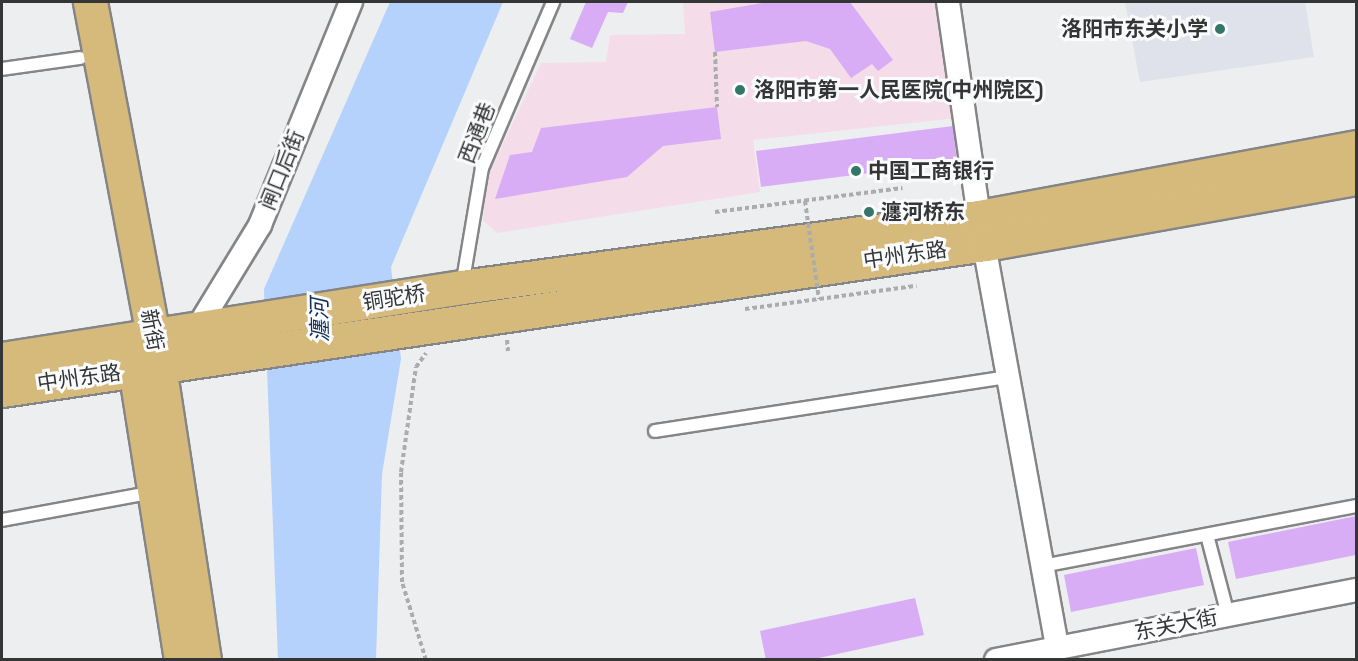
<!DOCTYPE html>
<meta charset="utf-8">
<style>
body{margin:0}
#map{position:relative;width:1358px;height:661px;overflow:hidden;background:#edeeef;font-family:"Space Grotesk","Noto Sans SC",sans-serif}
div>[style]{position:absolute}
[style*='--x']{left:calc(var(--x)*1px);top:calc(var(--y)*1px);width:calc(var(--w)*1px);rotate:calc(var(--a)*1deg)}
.built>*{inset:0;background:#e0e2eb}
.medical>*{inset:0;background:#f4dce8}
.water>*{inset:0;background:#b4d2fb}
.building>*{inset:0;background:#d8adf5}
.path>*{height:4px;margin-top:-2px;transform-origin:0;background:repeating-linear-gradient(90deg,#abacad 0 4.5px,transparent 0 7.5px)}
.roads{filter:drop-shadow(2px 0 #858587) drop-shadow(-2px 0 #858587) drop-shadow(0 2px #858587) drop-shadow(0 -2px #858587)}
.service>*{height:12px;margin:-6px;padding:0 6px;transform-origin:6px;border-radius:6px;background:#fff}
.minor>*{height:22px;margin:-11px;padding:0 11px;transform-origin:11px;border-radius:11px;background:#fff}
.primary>*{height:33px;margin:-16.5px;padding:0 16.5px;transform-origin:16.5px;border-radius:16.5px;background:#d6ba7c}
.path-bridge>*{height:4px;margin-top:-2px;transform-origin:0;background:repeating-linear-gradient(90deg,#abacad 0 4.5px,transparent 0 7.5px)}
.dots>*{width:16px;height:16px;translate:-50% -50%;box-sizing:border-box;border:3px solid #fafbfd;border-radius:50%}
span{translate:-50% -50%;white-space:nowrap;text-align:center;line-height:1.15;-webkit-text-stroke:6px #fafbfd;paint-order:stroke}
.poi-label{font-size:21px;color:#343535;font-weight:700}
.right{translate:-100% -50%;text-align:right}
.left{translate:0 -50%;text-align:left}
.street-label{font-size:21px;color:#343535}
.water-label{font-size:22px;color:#0f2f58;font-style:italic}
.frame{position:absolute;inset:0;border:3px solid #343535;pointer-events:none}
</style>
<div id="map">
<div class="built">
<div style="clip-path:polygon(1125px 2px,1305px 2px,1314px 57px,1140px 82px)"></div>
</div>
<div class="medical">
<div style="clip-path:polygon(683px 2px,938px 2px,957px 118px,753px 140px,760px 192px,497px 233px,483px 220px,486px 180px,541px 63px,606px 62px,610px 35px,685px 34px)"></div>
</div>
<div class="water">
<div style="clip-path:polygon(390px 2px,503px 2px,391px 267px,401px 359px,382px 474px,376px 659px,278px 659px,264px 289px)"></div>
</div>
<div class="building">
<div style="clip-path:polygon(586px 2px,628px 2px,623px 13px,608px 12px,592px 48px,570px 39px)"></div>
<div style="clip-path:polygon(768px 2px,850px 2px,893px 60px,878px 71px,872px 64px,851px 78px,830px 49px,806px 41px,715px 52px,710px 12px)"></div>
<div style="clip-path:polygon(717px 107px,721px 139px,663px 146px,627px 177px,495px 199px,510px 155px,532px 152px,541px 128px)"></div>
<div style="clip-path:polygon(953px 126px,957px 162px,761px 187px,756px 151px)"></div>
<div style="clip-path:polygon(1356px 516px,1356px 555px,1236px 579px,1228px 542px)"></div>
<div style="clip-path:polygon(1196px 548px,1204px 585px,1071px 612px,1064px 575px)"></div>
<div style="clip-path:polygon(915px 598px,924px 635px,810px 660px,766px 660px,760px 631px)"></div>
</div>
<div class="path">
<div style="--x:715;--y:52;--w:55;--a:87.9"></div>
<div style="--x:715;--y:212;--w:189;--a:-7.3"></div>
<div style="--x:745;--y:309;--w:173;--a:-7.7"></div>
<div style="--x:507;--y:340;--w:11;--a:85"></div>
<div style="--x:426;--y:660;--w:82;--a:-107.1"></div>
<div style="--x:402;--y:582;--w:110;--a:-90.5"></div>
<div style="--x:401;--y:472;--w:106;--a:-81.9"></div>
<div style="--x:416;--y:367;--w:17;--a:-54"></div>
</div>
<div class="roads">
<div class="service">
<div style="--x:2;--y:69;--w:79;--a:-8"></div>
<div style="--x:462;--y:286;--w:120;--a:-80.4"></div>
<div style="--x:482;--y:168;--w:181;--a:-66.8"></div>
<div style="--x:655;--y:431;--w:358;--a:-8.7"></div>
<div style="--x:2;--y:520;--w:155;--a:-10.4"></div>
<div style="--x:1207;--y:535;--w:83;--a:75.3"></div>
<div style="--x:1042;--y:566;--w:320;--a:-10.8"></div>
</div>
<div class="minor">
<div style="--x:948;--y:2;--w:217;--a:81.8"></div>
<div style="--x:979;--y:217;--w:438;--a:79.7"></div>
<div style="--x:196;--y:330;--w:123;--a:-58.6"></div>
<div style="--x:260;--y:225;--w:241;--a:-67.8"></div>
<div style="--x:996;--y:660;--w:367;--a:-11"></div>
</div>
<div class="primary">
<div style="--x:90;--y:2;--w:370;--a:79.3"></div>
<div style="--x:159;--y:366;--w:297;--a:81.3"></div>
<div style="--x:132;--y:350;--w:314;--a:81"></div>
<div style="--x:2;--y:359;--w:466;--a:-8.9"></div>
<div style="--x:462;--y:287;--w:522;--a:-7.71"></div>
<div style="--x:979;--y:217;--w:383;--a:-10.5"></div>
<div style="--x:2;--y:390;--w:994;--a:-8.45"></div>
<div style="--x:985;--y:244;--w:377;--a:-10.1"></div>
</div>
</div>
<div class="path-bridge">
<div style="--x:805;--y:201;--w:99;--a:81.9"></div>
</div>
<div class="dots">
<div style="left:1220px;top:29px;background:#337769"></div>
<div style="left:740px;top:90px;background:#337769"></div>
<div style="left:856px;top:171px;background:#337769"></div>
<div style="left:869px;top:212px;background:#337769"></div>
</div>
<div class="poi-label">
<span class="right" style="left:1208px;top:29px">洛阳市东关小学</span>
<span class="left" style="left:754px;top:90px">洛阳市第一人民医院(中州院区)</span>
<span class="left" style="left:868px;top:171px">中国工商银行</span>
<span class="left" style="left:881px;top:212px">瀍河桥东</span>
</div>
<div class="street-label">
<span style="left:477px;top:133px;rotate:-69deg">西通巷</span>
<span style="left:282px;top:170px;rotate:-68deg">闸口后街</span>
<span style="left:905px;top:255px;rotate:-8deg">中州东路</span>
<span style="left:394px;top:298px;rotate:-9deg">铜驼桥</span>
<span style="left:152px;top:330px;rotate:79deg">新街</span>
<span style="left:79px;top:378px;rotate:-8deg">中州东路</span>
<span style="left:1176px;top:625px;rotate:-11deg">东关大街</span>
</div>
<div class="water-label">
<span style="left:320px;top:320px;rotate:-91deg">瀍河</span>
</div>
<div class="frame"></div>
</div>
